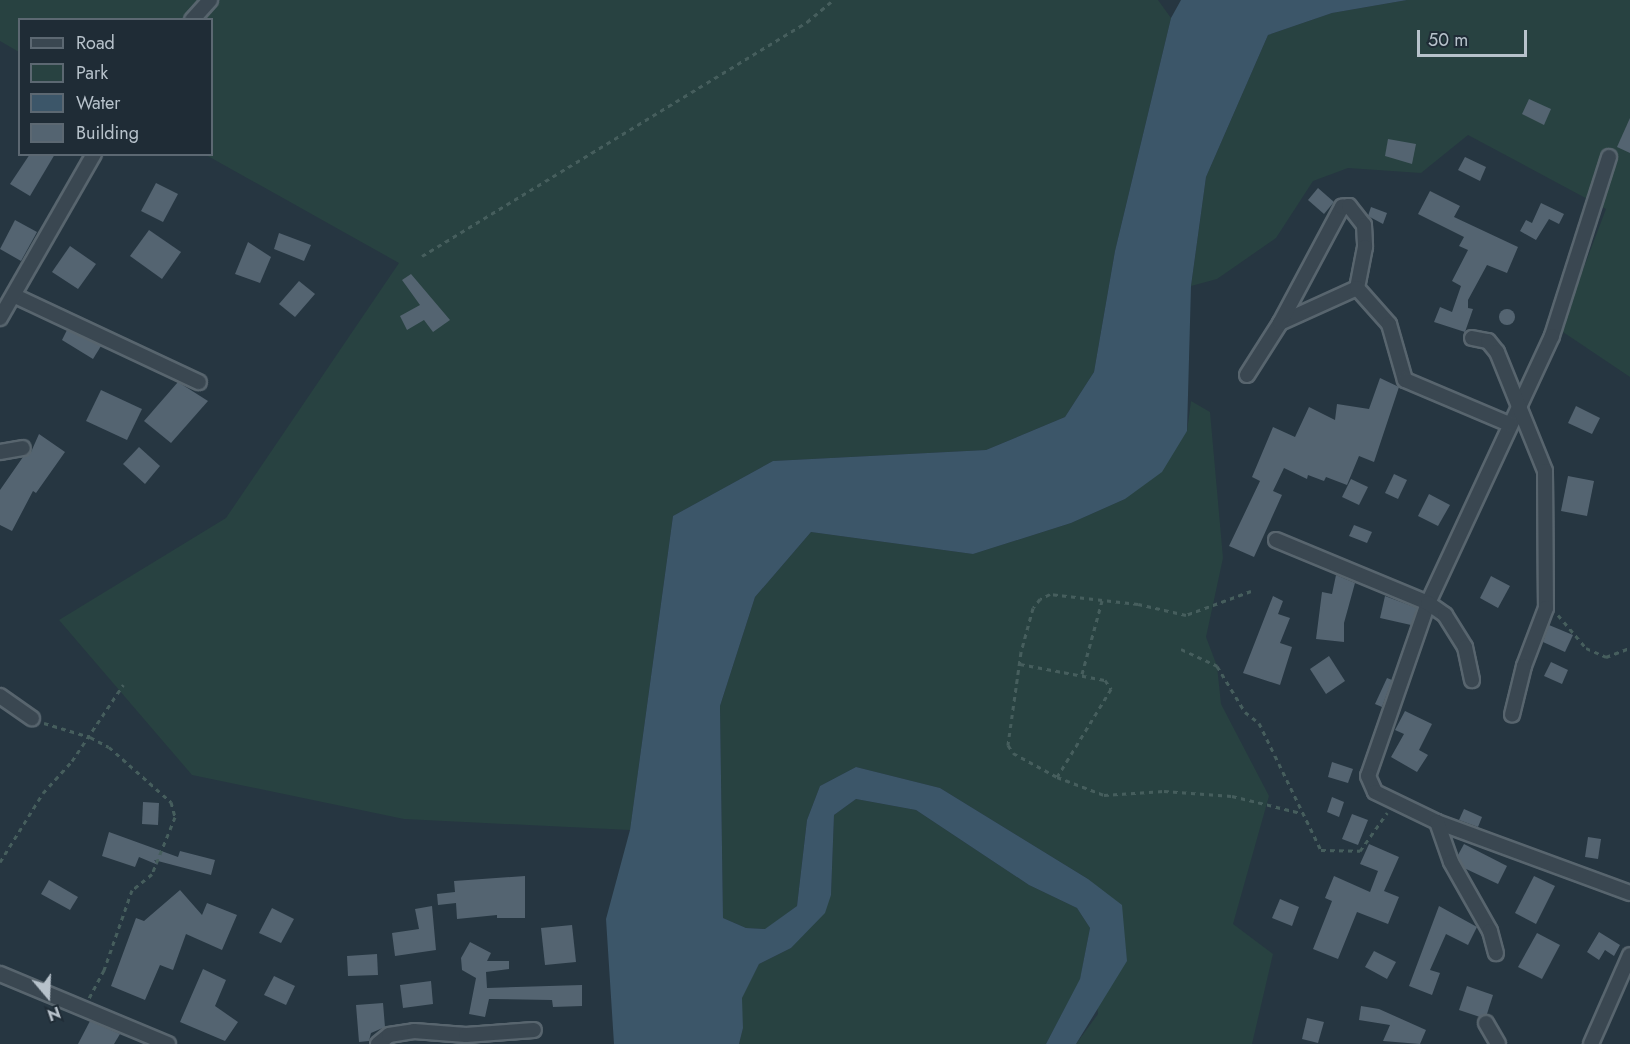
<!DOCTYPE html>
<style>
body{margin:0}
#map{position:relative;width:1630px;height:1044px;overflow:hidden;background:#263641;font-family:Jost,sans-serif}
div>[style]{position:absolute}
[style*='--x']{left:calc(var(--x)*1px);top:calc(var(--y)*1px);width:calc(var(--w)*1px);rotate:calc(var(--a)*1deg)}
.green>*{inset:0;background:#284241}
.water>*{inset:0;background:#3c5669}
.building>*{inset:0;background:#546471}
.round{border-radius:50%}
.path>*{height:3px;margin-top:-1.5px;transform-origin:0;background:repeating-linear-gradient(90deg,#465e5d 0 4.5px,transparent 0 9px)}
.roads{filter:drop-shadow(2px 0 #58656e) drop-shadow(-2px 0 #58656e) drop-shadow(0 2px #58656e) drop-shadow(0 -2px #58656e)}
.minor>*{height:14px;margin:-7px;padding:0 7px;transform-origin:7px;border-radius:7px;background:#3a4751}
span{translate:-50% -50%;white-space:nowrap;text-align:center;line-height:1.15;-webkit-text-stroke:4.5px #1f2c36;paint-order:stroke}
.legend{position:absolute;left:18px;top:18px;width:195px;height:138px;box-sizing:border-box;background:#1f2c36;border:2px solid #5c6872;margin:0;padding:8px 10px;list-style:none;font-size:18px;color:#b7c2cb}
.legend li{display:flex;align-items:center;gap:12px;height:30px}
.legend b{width:30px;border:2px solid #5c6872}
.north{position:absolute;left:18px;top:966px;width:60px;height:60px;-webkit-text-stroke:4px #1f2c36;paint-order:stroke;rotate:161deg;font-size:16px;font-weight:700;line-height:24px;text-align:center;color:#b7c2cb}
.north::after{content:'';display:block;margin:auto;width:21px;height:27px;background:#b7c2cb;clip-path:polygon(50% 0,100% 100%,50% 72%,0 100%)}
.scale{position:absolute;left:1417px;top:30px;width:110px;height:27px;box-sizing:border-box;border:3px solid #b7c2cb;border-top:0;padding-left:8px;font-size:18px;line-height:21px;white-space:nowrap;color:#b7c2cb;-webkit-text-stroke:4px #1f2c36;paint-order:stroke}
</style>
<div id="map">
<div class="green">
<div style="clip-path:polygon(0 0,1158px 0,1171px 18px,1115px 251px,1094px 372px,1065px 417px,986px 450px,773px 461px,673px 516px,630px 830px,404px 819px,192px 775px,59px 620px,226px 518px,399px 263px,206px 155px,212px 154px,212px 20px,20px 20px,19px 52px,0 41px)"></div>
<div style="clip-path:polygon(1407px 0,1630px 0,1630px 377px,1560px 330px,1606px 209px,1468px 135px,1421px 173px,1348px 168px,1313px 181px,1276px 238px,1217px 279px,1191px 286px,1206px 177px,1268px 35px,1332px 13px)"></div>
<div style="clip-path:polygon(1191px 401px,1210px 412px,1223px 558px,1206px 637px,1217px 666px,1221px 704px,1269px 796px,1233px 924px,1273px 954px,1252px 1044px,1076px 1044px,1098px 1014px,1088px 879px,940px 788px,856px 767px,820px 786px,807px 820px,797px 906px,766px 929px,746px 928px,723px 918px,720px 706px,755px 597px,811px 532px,973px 554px,1071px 523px,1125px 499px,1187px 431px)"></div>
<div style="clip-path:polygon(856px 799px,916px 810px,1029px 885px,1077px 908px,1090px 928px,1080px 980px,1046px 1044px,739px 1044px,743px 1028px,741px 998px,759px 964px,791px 948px,831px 895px,834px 815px)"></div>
</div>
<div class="water">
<div style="clip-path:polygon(1181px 0,1407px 0,1332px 13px,1268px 35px,1206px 177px,1191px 286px,1187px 431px,1162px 472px,1125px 499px,1071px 523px,973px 554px,811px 532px,755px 597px,720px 706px,723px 918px,746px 928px,765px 929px,797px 906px,807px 820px,820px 786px,856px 767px,940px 788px,1088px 879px,1122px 905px,1127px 961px,1076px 1044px,1046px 1044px,1080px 979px,1090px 928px,1077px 908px,1029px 885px,916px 810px,856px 799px,834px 815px,831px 895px,825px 913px,791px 948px,759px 964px,742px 998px,743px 1028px,739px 1044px,614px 1044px,606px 919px,630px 830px,673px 516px,773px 461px,986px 450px,1065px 417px,1094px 372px,1115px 251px,1171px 18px)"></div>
</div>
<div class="building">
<div style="clip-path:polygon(1529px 99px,1551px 109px,1544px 125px,1522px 114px)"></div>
<div style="clip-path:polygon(1630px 118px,1630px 153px,1617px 147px)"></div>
<div style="clip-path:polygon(1388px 139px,1416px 144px,1412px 164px,1385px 156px)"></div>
<div style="clip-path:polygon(30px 154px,55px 154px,30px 196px,10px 184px)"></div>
<div style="clip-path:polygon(1465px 157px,1486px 167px,1480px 181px,1458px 170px)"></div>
<div style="clip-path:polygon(156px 183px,178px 194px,163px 222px,141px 211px)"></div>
<div style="clip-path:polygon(1318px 188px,1334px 202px,1324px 214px,1308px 200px)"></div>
<div style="clip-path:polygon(1430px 191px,1460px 206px,1454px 217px,1518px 247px,1507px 273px,1487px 265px,1468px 300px,1468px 308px,1473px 309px,1465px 332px,1434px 322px,1440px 307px,1452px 312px,1461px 286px,1452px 281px,1468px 250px,1459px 246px,1464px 237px,1418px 214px)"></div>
<div style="clip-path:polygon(1541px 203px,1564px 214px,1559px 224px,1549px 219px,1536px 240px,1520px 231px,1526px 220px,1532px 223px)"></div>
<div style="clip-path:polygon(1371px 207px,1387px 213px,1383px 224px,1368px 216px)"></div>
<div style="clip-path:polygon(15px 220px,37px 232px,21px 261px,0 249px)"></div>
<div style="clip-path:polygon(149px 230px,181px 252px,162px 279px,130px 256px)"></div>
<div style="clip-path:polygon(279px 233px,311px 245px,304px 261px,274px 249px)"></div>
<div style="clip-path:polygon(248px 242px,271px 257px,260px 283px,235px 274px)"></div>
<div style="clip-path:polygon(70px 246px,96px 264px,78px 289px,52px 272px)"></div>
<div style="clip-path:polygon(411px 274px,450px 320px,433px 332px,424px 320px,407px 330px,400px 316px,420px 305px,402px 280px)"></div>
<div style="clip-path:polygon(299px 281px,315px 294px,295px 317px,279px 304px)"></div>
<div class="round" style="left:1499px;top:309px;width:16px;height:16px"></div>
<div style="clip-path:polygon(67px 330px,101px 346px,93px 359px,62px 340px)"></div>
<div style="clip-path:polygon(1380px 378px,1399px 387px,1374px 462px,1359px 456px,1347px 485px,1326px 477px,1324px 481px,1308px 475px,1307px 479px,1284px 468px,1273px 491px,1282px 495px,1254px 557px,1229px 546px,1260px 481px,1252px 477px,1273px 427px,1295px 437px,1309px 407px,1335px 420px,1337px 404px,1369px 409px)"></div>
<div style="clip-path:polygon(178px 382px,208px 401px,171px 443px,144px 421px)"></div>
<div style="clip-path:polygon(101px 390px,142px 409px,127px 440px,86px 421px)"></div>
<div style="clip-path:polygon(1576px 406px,1600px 418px,1592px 434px,1568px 423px)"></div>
<div style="clip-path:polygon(39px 434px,65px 452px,36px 493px,33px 491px,12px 531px,0 525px,0 490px,23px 457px,31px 452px)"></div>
<div style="clip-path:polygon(139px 447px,160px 466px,145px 484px,123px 464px)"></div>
<div style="clip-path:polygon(1394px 474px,1407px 480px,1398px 499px,1385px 493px)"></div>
<div style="clip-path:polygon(1568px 476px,1594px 481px,1587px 516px,1561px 511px)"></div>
<div style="clip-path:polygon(1351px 479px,1368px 487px,1359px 505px,1342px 497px)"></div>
<div style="clip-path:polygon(1429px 494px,1450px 505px,1438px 526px,1418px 516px)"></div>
<div style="clip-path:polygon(1354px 525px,1372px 532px,1367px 543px,1349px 536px)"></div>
<div style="clip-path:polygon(1336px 575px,1355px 583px,1344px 623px,1344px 642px,1316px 639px,1322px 592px,1332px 594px)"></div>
<div style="clip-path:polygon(1491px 576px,1510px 586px,1498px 608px,1480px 598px)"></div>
<div style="clip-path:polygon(1273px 596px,1283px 601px,1278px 614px,1290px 618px,1280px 643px,1292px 647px,1280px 685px,1243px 673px)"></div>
<div style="clip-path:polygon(1385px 596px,1417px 608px,1411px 625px,1380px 618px)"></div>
<div style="clip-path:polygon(1549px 625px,1573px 635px,1565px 652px,1543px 642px)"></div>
<div style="clip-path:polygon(1329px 656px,1345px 681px,1326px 694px,1310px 669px)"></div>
<div style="clip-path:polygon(1551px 662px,1568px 670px,1562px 684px,1544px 676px)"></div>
<div style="clip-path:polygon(1387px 678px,1392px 680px,1382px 707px,1375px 704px)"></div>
<div style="clip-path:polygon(1405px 711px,1432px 724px,1419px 750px,1428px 755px,1417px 772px,1391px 757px,1404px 734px,1395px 730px)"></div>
<div style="clip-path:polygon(1332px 762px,1353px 769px,1348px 783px,1328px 777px)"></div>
<div style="clip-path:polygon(1332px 797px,1344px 802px,1339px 817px,1327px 812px)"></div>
<div style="clip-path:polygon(143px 802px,159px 803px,158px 825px,142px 824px)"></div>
<div style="clip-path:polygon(1464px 809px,1482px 817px,1478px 827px,1459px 820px)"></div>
<div style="clip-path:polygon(1352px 814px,1368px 820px,1358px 845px,1342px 839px)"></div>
<div style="clip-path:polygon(109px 832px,178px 857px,180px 851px,215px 860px,211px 875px,154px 860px,158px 865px,139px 857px,135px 867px,102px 856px)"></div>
<div style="clip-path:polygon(1588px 837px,1601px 839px,1598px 859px,1585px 857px)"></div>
<div style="clip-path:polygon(1369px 844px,1399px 857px,1384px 891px,1399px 897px,1388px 924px,1357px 912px,1338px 959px,1313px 949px,1332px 901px,1325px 898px,1334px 876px,1370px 892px,1378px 871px,1360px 864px)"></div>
<div style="clip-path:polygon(1464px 844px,1507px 866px,1498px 884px,1464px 868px,1458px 855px)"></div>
<div style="clip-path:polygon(525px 876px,525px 918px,497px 918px,497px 915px,457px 919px,456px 903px,438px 905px,437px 894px,455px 892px,454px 881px)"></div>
<div style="clip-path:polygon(1534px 876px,1555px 886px,1536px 924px,1515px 913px)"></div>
<div style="clip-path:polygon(49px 880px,78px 897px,70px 910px,41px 894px)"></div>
<div style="clip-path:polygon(180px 890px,202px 915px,207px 903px,237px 915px,222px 950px,186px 934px,173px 970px,160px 965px,145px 1000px,111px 986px,136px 918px,144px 921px)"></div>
<div style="clip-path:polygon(1280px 899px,1299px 907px,1292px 926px,1272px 918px)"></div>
<div style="clip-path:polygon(432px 906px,436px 950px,395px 956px,392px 933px,419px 929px,415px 909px)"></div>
<div style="clip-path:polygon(1439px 906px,1477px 927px,1468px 945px,1446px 934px,1430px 970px,1440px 973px,1432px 995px,1409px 986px)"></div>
<div style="clip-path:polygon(272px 908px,294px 919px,281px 943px,259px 933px)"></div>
<div style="clip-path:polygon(572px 925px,576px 962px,545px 965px,541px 928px)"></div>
<div style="clip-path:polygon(1599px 932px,1620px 945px,1614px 956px,1605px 950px,1599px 960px,1587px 952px)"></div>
<div style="clip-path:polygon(1537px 933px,1560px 945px,1542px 979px,1518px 967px)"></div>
<div style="clip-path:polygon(470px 942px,491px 953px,487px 961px,509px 961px,509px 969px,486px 972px,487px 988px,582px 985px,582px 1006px,553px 1007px,552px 1000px,489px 999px,485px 1017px,469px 1014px,476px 978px,462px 970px,461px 958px)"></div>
<div style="clip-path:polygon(1374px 951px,1396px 962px,1387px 979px,1365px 967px)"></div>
<div style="clip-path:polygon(377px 954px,378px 975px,348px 976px,347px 956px)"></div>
<div style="clip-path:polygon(203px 969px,226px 980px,215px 1006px,238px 1022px,225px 1041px,180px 1022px)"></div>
<div style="clip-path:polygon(274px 976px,295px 986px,286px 1005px,264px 995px)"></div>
<div style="clip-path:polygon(431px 981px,433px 1004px,403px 1008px,400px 985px)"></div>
<div style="clip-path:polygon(1467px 986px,1493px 995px,1487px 1014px,1480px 1017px,1459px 1010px)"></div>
<div style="clip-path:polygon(383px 1003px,385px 1027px,371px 1033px,369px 1041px,359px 1042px,356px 1005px)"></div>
<div style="clip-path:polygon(1361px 1006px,1379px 1009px,1426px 1030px,1420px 1044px,1383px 1041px,1390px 1025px,1359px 1020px)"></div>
<div style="clip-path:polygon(1307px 1018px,1324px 1022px,1318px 1043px,1302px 1039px)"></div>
<div style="clip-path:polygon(90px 1021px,120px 1034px,114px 1044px,78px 1044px)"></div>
</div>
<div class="path">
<div style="--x:422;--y:256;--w:451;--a:-31.3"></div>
<div style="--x:807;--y:22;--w:34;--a:-40"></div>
<div style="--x:1251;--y:591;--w:69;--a:159.7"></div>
<div style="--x:1186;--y:615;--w:49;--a:-167.1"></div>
<div style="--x:1138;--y:604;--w:89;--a:-173.5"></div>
<div style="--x:1050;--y:594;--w:11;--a:153"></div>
<div style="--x:1040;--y:599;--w:11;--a:128"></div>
<div style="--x:1033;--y:608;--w:46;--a:105.3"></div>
<div style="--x:1021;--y:652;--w:94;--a:98"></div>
<div style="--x:1008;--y:745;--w:9;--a:58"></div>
<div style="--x:1013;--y:753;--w:50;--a:28.6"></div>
<div style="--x:1057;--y:777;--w:50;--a:21"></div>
<div style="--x:1104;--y:795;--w:60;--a:-3.8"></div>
<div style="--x:1164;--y:791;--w:68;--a:4.2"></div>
<div style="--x:1232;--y:796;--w:71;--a:13.8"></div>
<div style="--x:1558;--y:615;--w:43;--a:49.7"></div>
<div style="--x:1586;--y:648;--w:22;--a:24"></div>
<div style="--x:1606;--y:657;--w:26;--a:-21"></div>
<div style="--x:1181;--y:649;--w:40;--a:25"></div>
<div style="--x:1217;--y:666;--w:54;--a:58.7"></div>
<div style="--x:1245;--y:712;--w:18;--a:38"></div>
<div style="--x:1259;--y:723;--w:141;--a:64"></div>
<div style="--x:1321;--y:850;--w:39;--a:1"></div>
<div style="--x:1360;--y:851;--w:47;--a:-54.6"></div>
<div style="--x:1020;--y:664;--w:86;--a:10.7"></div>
<div style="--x:1105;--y:680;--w:11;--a:56"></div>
<div style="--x:1111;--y:689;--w:103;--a:121.5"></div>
<div style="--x:1082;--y:674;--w:76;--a:-74.7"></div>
<div style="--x:44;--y:723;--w:48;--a:16.9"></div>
<div style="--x:90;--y:737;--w:21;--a:28"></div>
<div style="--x:109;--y:747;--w:83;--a:41.6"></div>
<div style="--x:171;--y:802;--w:16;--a:75"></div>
<div style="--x:175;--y:817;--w:61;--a:112"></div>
<div style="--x:152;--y:874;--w:26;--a:141"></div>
<div style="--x:132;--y:890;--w:85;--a:109.3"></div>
<div style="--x:104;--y:970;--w:32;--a:118"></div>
<div style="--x:0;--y:862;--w:81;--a:-58.1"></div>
<div style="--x:43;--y:793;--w:43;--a:-47.8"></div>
<div style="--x:72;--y:761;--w:92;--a:-56.1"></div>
</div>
<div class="roads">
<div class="minor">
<div style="--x:192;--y:20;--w:27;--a:-48"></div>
<div style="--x:1609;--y:157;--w:188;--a:107.7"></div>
<div style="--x:1552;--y:336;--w:294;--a:114.9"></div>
<div style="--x:1428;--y:603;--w:183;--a:109.1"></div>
<div style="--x:1368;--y:776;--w:17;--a:66"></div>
<div style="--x:1375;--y:792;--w:69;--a:25.8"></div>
<div style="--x:1437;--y:822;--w:206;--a:20.2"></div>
<div style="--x:15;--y:296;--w:203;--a:25.1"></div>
<div style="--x:0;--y:318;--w:189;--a:-60.2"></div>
<div style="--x:1280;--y:323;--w:85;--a:-24.4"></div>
<div style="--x:1472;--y:338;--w:16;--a:11"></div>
<div style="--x:1488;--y:341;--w:14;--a:51"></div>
<div style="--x:1497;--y:352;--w:128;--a:68"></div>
<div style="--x:1545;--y:471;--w:137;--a:89.6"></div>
<div style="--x:1546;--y:608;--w:62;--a:110.8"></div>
<div style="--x:1524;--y:666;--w:50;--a:103.8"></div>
<div style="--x:1247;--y:375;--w:62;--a:-57.6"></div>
<div style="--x:1280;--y:323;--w:132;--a:-61.9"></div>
<div style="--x:1342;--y:207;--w:7;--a:-8"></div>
<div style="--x:1349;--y:206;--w:24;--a:52"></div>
<div style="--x:1364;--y:225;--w:22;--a:87"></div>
<div style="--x:1365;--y:247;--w:42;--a:101"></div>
<div style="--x:1357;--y:288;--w:48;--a:48.4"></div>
<div style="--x:1389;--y:324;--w:58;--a:74.1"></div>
<div style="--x:1405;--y:380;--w:113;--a:22.9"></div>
<div style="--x:0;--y:452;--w:23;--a:-10"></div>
<div style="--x:1276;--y:540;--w:165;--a:22.5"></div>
<div style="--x:1428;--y:603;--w:21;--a:35"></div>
<div style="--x:1445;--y:615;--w:38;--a:58"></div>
<div style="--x:1465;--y:647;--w:34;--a:78"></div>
<div style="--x:0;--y:696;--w:39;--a:35"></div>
<div style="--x:1437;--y:822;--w:42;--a:70.7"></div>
<div style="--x:1451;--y:862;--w:79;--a:60.5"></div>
<div style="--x:1490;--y:931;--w:23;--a:75"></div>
<div style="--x:0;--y:974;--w:182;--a:22.6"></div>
<div style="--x:1486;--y:1023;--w:24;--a:60"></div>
<div style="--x:378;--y:1044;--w:14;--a:-39"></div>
<div style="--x:389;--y:1035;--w:25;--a:-9"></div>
<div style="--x:414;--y:1031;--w:52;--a:4.4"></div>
<div style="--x:466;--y:1035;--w:68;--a:-4.2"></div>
<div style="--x:1591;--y:1044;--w:97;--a:-66.3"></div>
</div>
</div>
<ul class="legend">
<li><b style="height:8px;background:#3a4751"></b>Road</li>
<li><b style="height:16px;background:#284241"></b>Park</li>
<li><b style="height:16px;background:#3c5669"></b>Water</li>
<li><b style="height:16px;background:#546471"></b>Building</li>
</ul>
<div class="north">N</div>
<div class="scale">50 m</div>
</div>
